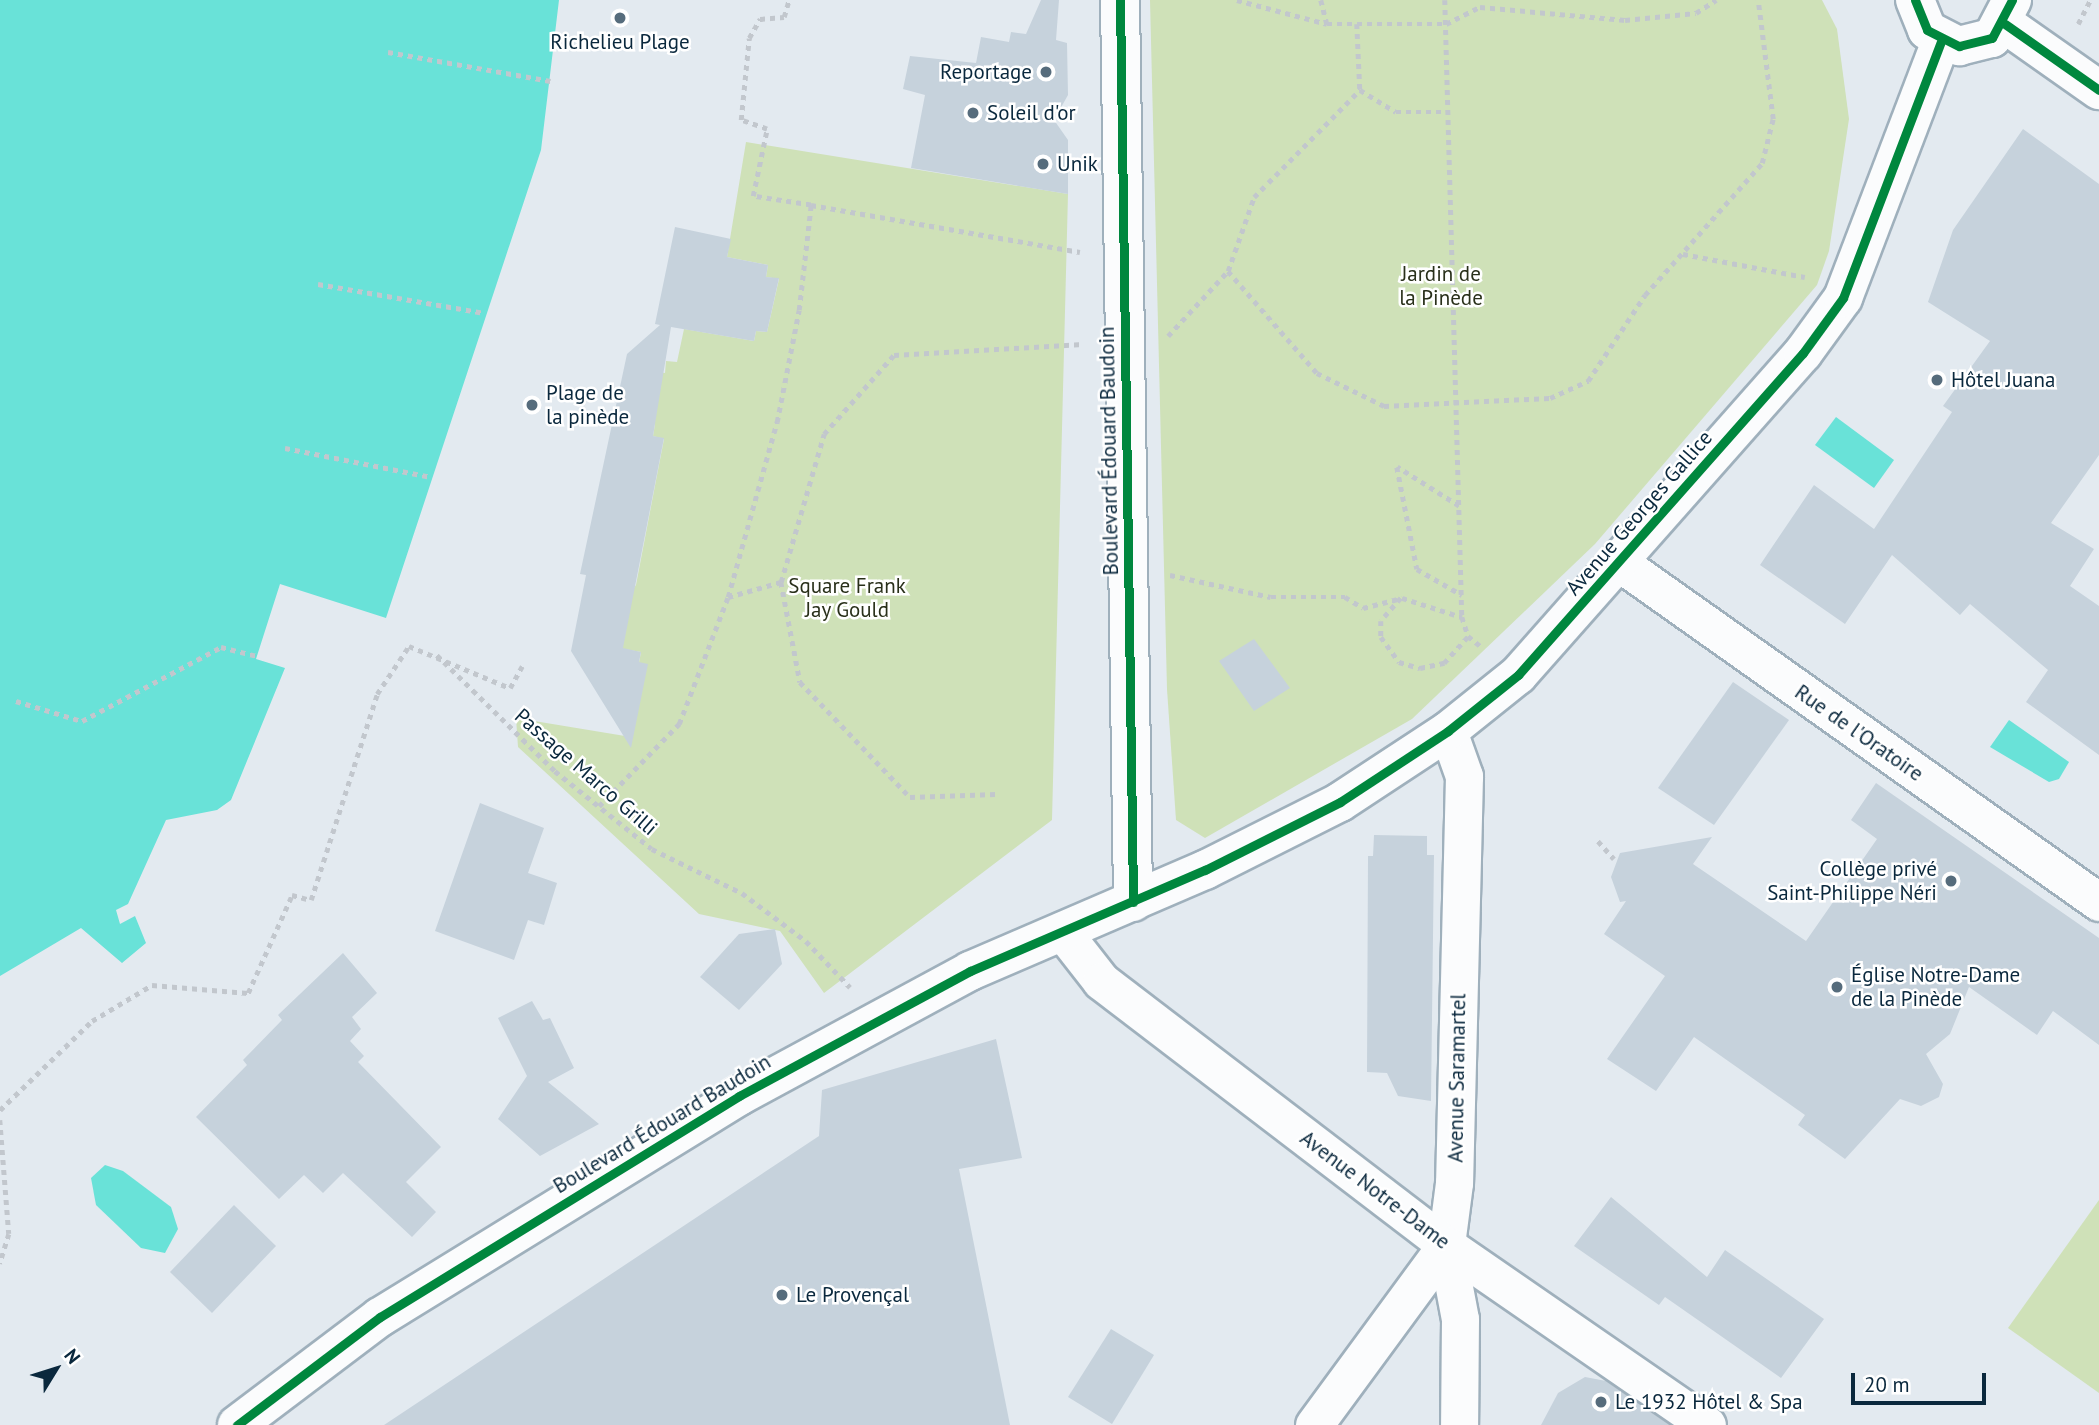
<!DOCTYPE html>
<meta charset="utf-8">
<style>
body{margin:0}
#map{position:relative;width:2099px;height:1425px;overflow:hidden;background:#e3eaf0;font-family:"PT Sans",sans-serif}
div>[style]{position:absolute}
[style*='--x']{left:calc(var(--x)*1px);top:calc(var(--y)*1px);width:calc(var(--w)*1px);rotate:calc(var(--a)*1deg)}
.green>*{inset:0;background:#cfe1b8}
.water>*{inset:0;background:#69e2d8}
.building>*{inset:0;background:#c6d2dc}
.path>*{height:4.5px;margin-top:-2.25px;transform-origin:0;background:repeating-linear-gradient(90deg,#c2c7cd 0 5px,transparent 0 10px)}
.roads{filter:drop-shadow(2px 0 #9fb0bc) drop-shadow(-2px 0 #9fb0bc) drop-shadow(0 2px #9fb0bc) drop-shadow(0 -2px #9fb0bc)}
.street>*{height:37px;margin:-18.5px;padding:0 18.5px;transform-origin:18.5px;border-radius:18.5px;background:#fbfcfd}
.secondary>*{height:38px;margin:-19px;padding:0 19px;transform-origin:19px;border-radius:19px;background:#fbfcfd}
.cycleway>*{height:9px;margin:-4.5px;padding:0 4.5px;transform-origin:4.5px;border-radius:4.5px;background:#00873e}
.dots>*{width:19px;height:19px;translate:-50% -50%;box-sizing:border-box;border:4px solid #fff;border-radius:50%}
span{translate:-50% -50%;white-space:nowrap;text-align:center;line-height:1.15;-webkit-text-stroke:5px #fff;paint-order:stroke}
.poi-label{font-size:21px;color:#0a283d}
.right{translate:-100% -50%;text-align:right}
.left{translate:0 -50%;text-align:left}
.park-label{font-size:21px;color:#29301a}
.street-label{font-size:21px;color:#0a283d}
.north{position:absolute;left:21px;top:1334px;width:70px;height:70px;-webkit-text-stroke:5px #fff;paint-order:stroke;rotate:52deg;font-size:19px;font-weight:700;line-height:28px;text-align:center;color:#0a283d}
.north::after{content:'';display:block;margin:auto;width:24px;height:32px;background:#0a283d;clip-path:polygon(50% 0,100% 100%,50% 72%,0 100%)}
.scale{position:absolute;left:1851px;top:1373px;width:135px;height:32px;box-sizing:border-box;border:4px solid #0a283d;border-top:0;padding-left:9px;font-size:21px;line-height:24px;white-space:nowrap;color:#0a283d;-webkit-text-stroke:5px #fff;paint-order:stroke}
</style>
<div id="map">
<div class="green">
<div style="clip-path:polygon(1150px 0,1822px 0,1837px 29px,1849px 119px,1829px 251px,1817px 285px,1595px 544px,1412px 719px,1205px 838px,1176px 820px,1167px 689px)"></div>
<div style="clip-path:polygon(746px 142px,1068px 194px,1052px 820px,824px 993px,780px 931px,699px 914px,518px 747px,516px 718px,625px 736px,641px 652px,596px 644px,636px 585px,653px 496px,664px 439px,653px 436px,655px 424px,640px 422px,649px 371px,665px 373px,666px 361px,677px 362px,684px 329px,754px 341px,756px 331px,767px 332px,779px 279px,766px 277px,768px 265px,727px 257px)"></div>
<div style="clip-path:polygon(2099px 1200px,2099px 1393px,2008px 1328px)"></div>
</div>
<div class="water">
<div style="clip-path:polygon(0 0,559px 0,541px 150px,386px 618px,280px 584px,256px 659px,285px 668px,231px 800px,217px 810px,166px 820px,128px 904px,116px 910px,120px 924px,135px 916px,146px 943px,122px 963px,81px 928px,0 976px)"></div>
<div style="clip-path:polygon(1836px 417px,1894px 460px,1874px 488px,1815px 445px)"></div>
<div style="clip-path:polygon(2009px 720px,2069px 762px,2059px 779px,2049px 782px,1990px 747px)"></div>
<div style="clip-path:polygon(105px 1165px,123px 1171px,171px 1207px,178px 1229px,165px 1253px,141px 1248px,96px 1205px,91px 1178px)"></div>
</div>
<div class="building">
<div style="clip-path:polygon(1041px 0,1059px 0,1056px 40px,1067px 43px,1068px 95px,1054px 120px,1068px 140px,1068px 194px,911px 168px,925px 95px,903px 89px,910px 56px,976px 63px,981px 37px,1009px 42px,1011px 32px,1026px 34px)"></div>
<div style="clip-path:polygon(2023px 129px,2099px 184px,2099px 455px,2051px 523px,2094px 549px,2070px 586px,2099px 606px,2099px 755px,2026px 702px,2048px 670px,1970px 604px,1960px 615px,1892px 555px,1845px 624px,1760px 565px,1814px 485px,1874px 529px,1952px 412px,1943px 406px,1990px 341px,1928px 302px,1953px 230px)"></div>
<div style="clip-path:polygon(675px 227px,731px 239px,727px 257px,768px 265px,766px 277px,779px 278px,767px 332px,756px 331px,754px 341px,671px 327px,653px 436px,664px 438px,623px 648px,641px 652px,639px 662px,648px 664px,631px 748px,571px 651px,586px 575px,580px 574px,627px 354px,660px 325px,655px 324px)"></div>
<div style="clip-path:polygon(1254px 639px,1290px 688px,1254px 711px,1219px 661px)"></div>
<div style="clip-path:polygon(1733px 682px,1789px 720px,1714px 825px,1658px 788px)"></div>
<div style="clip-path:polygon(1876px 783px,2099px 938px,2099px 1045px,2053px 1011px,2037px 1035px,1969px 987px,1950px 1034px,1926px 1054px,1943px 1084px,1939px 1097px,1921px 1106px,1900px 1099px,1845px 1159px,1798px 1125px,1805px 1115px,1694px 1037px,1656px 1091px,1607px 1059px,1665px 976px,1604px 934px,1626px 901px,1620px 902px,1611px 877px,1620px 853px,1712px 837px,1693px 864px,1806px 941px,1877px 839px,1851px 820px)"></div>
<div style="clip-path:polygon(480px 803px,544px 828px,528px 873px,557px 883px,544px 925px,528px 920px,514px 960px,435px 931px)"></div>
<div style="clip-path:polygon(1374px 835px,1427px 836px,1427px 855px,1434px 855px,1431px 1101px,1398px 1096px,1387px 1073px,1367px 1072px,1368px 856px,1373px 856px)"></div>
<div style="clip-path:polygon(775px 929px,782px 964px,739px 1010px,700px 977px,739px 934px)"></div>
<div style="clip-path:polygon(343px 953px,377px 993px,352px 1017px,361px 1029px,350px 1041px,364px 1056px,358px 1062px,441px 1147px,406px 1182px,436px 1212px,412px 1237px,343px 1173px,323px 1193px,304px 1175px,279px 1199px,196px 1117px,247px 1065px,243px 1060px,282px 1020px,278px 1015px)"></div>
<div style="clip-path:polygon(532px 1001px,543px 1020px,550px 1018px,574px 1068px,548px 1082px,599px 1124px,540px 1156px,498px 1119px,527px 1076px,498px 1018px)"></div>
<div style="clip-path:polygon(996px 1039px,1022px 1158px,959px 1169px,1010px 1425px,384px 1425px,819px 1136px,822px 1090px)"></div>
<div style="clip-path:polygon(1611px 1197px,1707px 1277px,1725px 1250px,1824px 1319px,1781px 1378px,1665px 1297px,1659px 1305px,1574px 1246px)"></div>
<div style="clip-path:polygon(234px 1205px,276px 1246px,212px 1313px,170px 1272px)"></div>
<div style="clip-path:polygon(1111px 1329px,1154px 1355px,1112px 1424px,1068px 1397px)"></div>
<div style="clip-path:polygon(1585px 1377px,1606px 1381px,1670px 1425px,1541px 1425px,1558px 1393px)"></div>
</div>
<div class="path">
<div style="--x:1237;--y:0;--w:93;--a:14.9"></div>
<div style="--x:1327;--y:24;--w:119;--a:0"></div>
<div style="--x:1446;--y:24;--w:38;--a:-27"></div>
<div style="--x:1480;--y:7;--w:146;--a:5.1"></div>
<div style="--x:1625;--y:20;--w:71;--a:-5.6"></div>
<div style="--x:1696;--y:13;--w:24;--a:-33"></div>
<div style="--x:1321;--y:0;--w:25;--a:76"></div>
<div style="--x:1445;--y:0;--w:617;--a:88.42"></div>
<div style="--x:1462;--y:617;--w:20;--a:72"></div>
<div style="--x:1468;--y:636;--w:19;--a:39"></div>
<div style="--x:1357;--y:24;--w:66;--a:87.4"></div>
<div style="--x:1360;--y:90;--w:42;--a:31.4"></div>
<div style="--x:1396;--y:112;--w:52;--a:0"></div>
<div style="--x:2078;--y:24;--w:27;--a:-63"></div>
<div style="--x:388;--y:52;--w:165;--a:10.1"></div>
<div style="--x:811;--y:205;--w:273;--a:9.9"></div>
<div style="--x:1683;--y:254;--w:124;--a:10.7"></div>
<div style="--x:1228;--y:271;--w:135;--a:48.9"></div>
<div style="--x:1317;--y:373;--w:75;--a:26.2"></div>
<div style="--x:1384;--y:406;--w:166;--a:-2.8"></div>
<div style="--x:1550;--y:398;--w:42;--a:-24.1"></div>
<div style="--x:1588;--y:381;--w:103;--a:-56.5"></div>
<div style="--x:1645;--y:295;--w:176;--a:-48.4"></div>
<div style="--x:1762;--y:163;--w:45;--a:-76"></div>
<div style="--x:1773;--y:119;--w:120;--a:-97.2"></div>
<div style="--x:318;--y:284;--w:169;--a:9.9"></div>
<div style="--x:1168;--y:336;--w:88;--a:-47.3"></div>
<div style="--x:1228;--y:271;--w:78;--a:-70.6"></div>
<div style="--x:1254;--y:197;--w:151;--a:-45.3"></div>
<div style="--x:285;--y:448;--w:149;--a:11.2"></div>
<div style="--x:1459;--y:506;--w:73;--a:-147.8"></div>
<div style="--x:1397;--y:467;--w:104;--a:78.9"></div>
<div style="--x:1417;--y:569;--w:52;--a:30"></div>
<div style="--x:1170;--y:575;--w:103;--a:12.3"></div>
<div style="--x:1271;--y:597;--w:74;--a:0"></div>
<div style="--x:1345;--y:597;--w:21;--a:31"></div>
<div style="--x:1363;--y:608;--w:40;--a:-14.4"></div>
<div style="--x:1402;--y:598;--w:63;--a:17.6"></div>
<div style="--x:781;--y:582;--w:102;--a:79.2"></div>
<div style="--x:800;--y:682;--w:159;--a:46.3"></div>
<div style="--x:910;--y:797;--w:86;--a:-2"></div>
<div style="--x:728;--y:597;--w:55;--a:-15.8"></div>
<div style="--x:781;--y:582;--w:154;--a:-73.8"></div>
<div style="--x:824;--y:434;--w:106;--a:-48.5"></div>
<div style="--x:894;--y:355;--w:189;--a:-3.3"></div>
<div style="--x:1401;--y:598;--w:30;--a:131"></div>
<div style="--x:1381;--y:621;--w:16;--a:90"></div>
<div style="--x:1381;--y:637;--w:31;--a:54"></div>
<div style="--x:1399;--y:662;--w:22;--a:16"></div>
<div style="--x:1420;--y:668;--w:25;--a:-12"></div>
<div style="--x:1444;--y:663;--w:36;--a:-48"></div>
<div style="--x:437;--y:655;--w:165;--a:44.5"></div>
<div style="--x:555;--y:771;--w:124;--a:38.8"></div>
<div style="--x:652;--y:849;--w:100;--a:26.1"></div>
<div style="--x:742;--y:893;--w:80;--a:36.9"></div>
<div style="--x:806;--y:941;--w:64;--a:46.3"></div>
<div style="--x:16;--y:701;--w:69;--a:16.9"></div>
<div style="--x:82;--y:721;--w:157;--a:-28"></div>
<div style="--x:221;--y:647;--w:38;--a:14"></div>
<div style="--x:599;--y:806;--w:115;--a:-45.7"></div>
<div style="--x:679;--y:724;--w:136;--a:-68.9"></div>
<div style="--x:728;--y:597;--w:182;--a:-74.4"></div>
<div style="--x:777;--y:422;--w:114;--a:-78.9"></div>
<div style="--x:799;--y:310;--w:106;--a:-83.5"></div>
<div style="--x:811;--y:205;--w:59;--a:-171.2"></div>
<div style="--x:753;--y:196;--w:68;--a:-78.2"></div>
<div style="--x:767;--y:129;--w:28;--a:-161"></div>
<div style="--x:741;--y:120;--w:82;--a:-84.4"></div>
<div style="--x:749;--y:38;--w:22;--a:-60"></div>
<div style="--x:760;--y:19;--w:24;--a:-5"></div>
<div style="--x:784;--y:17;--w:18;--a:-74"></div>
<div style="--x:1598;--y:841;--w:24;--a:48"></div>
<div style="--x:0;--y:1110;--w:128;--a:-44.1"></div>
<div style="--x:92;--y:1021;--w:70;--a:-31"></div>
<div style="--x:152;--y:985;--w:96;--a:4.8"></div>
<div style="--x:248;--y:993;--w:107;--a:-65.8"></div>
<div style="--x:292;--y:895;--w:20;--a:15"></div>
<div style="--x:311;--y:900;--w:216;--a:-72.2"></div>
<div style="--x:377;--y:694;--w:58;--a:-56.3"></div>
<div style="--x:409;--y:646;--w:109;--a:22.6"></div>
<div style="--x:510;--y:688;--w:25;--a:-61"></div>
<div style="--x:0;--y:1120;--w:114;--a:85.5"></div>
<div style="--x:9;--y:1234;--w:31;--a:107"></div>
</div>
<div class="roads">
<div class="street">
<div style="--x:1620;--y:563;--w:587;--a:35.29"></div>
<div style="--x:1448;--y:731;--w:48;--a:70.4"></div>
<div style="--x:1464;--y:776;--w:407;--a:91.4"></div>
<div style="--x:1454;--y:1183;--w:63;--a:97.4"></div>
<div style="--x:1446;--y:1245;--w:75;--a:79.3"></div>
<div style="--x:1460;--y:1319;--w:106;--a:90.5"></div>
<div style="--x:1062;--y:931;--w:63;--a:52"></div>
<div style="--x:1101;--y:981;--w:434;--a:37.4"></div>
<div style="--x:1446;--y:1245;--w:317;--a:34.6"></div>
<div style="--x:1314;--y:1425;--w:223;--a:-53.7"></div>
</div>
<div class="secondary">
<div style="--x:1120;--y:0;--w:902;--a:89.17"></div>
<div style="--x:1915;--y:0;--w:32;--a:68"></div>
<div style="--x:1927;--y:30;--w:36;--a:27"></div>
<div style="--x:1959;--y:46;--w:34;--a:-14"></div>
<div style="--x:1992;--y:38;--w:43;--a:-62.2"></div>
<div style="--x:2005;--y:24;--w:115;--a:35.1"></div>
<div style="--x:237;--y:1425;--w:179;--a:-37.1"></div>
<div style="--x:380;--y:1317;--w:422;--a:-31.6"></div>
<div style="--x:739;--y:1096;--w:263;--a:-28.4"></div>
<div style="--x:970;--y:971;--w:256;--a:-23.3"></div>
<div style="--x:1205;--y:870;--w:151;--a:-26.7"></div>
<div style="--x:1340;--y:802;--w:129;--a:-33.3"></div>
<div style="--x:1448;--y:731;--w:90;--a:-38.7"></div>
<div style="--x:1518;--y:675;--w:430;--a:-48.5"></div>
<div style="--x:1803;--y:353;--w:68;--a:-54"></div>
<div style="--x:1843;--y:298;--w:275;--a:-69.1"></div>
</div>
</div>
<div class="cycleway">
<div style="--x:1120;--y:0;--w:902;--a:89.17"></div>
<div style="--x:1915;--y:0;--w:32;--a:68"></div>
<div style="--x:1927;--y:30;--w:36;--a:27"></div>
<div style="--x:1959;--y:46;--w:34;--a:-14"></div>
<div style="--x:1992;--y:38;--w:43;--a:-62.2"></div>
<div style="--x:2005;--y:24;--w:115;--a:35.1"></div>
<div style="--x:237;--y:1425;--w:179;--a:-37.1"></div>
<div style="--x:380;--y:1317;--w:422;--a:-31.6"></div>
<div style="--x:739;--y:1096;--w:263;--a:-28.4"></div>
<div style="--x:970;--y:971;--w:256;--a:-23.3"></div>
<div style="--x:1205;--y:870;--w:151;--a:-26.7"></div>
<div style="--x:1340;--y:802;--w:129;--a:-33.3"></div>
<div style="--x:1448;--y:731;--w:90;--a:-38.7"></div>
<div style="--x:1518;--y:675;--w:430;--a:-48.5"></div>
<div style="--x:1803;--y:353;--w:68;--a:-54"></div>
<div style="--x:1843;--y:298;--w:275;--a:-69.1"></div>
</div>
<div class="dots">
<div style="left:620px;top:18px;background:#566c7c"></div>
<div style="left:1046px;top:72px;background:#566c7c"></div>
<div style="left:973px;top:113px;background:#566c7c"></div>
<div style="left:1043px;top:164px;background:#566c7c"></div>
<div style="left:1937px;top:380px;background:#566c7c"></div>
<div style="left:532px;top:405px;background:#566c7c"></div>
<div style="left:1951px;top:881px;background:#566c7c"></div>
<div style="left:1837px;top:987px;background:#566c7c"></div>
<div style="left:782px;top:1295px;background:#566c7c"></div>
<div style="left:1601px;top:1402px;background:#566c7c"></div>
</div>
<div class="poi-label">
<span style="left:620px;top:42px">Richelieu Plage</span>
<span class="right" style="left:1032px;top:72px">Reportage</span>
<span class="left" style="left:987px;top:113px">Soleil d'or</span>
<span class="left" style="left:1057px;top:164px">Unik</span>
<span class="left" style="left:1951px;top:380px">Hôtel Juana</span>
<span class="left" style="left:546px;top:405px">Plage de<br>la pinède</span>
<span class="right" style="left:1937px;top:881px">Collège privé<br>Saint-Philippe Néri</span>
<span class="left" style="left:1851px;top:987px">Église Notre-Dame<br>de la Pinède</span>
<span class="left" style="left:796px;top:1295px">Le Provençal</span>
<span class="left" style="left:1615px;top:1402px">Le 1932 Hôtel &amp; Spa</span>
</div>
<div class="park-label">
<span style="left:1441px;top:286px">Jardin de<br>la Pinède</span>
<span style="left:847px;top:598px">Square Frank<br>Jay Gould</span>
</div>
<div class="street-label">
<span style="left:1109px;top:451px;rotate:-91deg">Boulevard Édouard Baudoin</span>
<span style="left:1639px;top:513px;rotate:-49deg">Avenue Georges Gallice</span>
<span style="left:1859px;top:733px;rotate:35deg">Rue de l'Oratoire</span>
<span style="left:586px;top:772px;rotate:41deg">Passage Marco Grilli</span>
<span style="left:1457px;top:1078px;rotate:-89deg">Avenue Saramartel</span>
<span style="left:662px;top:1124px;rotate:-31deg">Boulevard Édouard Baudoin</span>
<span style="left:1375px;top:1190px;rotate:37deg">Avenue Notre-Dame</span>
</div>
<div class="north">N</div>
<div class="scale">20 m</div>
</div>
